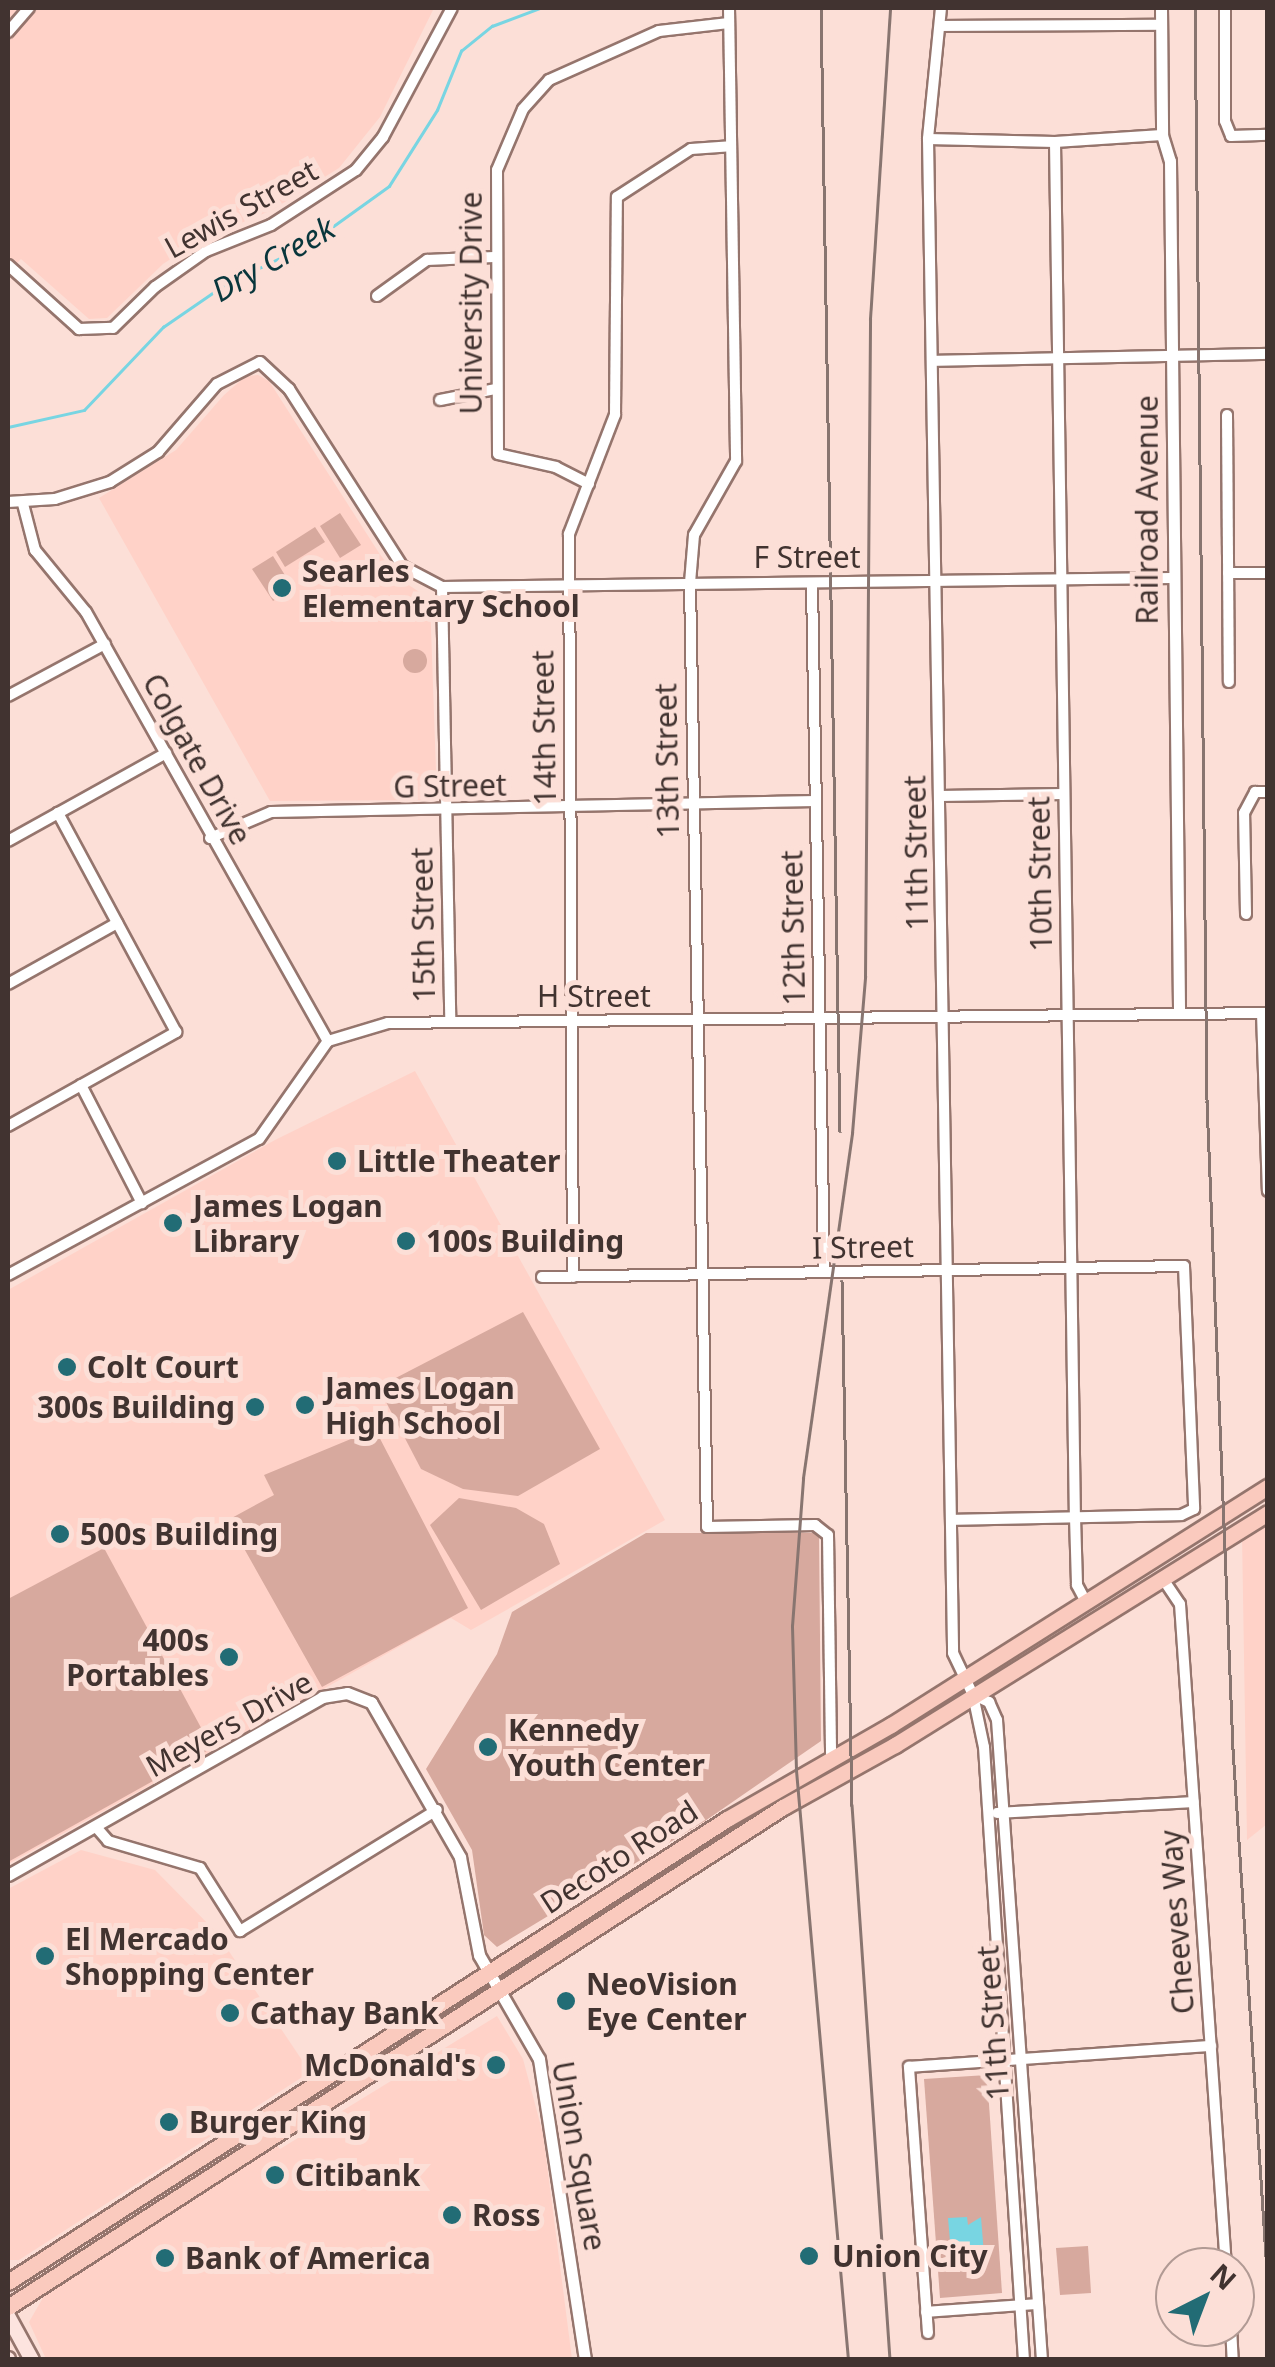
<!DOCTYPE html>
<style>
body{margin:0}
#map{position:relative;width:1275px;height:2367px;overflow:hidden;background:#fcdfd7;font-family:"Noto Sans",sans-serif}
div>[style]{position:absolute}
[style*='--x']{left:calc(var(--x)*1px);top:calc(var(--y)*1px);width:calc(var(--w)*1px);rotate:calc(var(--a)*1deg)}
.built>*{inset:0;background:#ffd2c8}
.green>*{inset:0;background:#d7a99e}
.round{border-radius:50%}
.water>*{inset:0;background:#78d5e2}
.stream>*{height:2.5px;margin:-1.25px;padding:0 1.25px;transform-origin:1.25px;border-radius:1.25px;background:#78d5e2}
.roads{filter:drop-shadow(2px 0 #95756d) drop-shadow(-2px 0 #95756d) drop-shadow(0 2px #95756d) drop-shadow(0 -2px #95756d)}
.minor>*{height:10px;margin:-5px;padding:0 5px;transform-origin:5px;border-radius:5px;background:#fff}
.tertiary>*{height:11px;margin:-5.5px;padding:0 5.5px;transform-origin:5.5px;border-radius:5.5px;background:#fff}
.secondary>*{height:14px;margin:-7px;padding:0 7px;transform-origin:7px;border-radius:7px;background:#fde4df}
.primary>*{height:15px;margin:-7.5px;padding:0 7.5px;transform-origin:7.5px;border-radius:7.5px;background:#facabe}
.rail>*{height:2.5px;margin:-1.25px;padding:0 1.25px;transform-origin:1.25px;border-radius:1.25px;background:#887570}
.dots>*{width:28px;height:28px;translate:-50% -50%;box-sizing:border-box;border:5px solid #fcdfd7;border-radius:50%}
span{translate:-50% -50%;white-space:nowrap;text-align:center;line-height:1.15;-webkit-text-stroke:10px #fcdfd7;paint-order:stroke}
.street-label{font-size:30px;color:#413330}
.poi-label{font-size:30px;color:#413330;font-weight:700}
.left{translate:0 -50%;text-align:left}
.right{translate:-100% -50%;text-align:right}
.water-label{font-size:32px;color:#08363c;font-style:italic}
.frame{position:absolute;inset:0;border:10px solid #413330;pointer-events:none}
.north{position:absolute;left:1155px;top:2247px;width:100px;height:100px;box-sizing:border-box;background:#fcdfd7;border:2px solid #b19a94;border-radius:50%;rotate:42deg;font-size:28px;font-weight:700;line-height:40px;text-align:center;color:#413330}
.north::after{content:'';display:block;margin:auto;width:35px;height:45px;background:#226c75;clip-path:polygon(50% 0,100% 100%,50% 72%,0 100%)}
</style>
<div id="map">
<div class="built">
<div style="clip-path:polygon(8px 8px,434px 8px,380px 117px,339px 168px,272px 210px,200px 240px,163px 264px,107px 318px,89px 319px,21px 259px,8px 272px)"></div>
<div style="clip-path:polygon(258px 375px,269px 381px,379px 553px,398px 578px,430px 599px,437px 800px,270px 801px,99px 498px,176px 450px,224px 395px,246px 376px)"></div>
<div style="clip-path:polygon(415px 1071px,665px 1520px,471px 1630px,451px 1618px,8px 1864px,8px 1290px,275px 1140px)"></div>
<div style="clip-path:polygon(1267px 1517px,1267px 1824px,1247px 1840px,1242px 1534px)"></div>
<div style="clip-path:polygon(81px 1850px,155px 1870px,216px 1932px,310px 2072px,19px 2260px,8px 2260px,8px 1889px)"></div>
<div style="clip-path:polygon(497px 2016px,523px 2059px,543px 2134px,572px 2359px,46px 2359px,29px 2322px,44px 2296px,277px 2145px,280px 2149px)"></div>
</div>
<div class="green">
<div style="clip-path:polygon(340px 513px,361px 545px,340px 558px,320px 526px)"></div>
<div style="clip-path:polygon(315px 527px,325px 542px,285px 567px,276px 552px)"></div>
<div style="clip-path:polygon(273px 556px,293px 588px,273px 601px,252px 569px)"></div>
<div class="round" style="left:403px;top:649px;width:24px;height:24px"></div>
<div style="clip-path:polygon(523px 1312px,600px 1449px,518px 1496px,463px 1489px,421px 1469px,385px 1400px,388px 1382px)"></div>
<div style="clip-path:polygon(375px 1429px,468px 1608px,322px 1687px,228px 1520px,274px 1495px,264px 1475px)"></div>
<div style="clip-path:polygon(459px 1498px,516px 1508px,544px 1524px,560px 1564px,481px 1610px,430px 1525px)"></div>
<div style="clip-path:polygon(646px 1533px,819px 1533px,821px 1741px,705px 1821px,497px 1947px,484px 1935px,472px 1850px,426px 1769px,497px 1654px,512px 1612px)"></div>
<div style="clip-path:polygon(104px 1548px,212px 1748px,8px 1862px,8px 1599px)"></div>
<div style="clip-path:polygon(987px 2075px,1002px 2293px,940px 2298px,924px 2079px)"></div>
<div style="clip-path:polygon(1088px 2246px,1091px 2293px,1060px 2295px,1056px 2248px)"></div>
</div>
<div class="water">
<div style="clip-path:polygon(967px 2217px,968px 2225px,981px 2217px,984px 2255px,967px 2256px,966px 2247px,951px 2253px,948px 2218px)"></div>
</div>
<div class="stream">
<div style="--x:8;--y:427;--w:78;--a:-12.6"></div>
<div style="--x:84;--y:410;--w:115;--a:-46.4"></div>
<div style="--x:163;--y:327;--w:74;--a:-34.5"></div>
<div style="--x:224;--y:285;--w:92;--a:-25.7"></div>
<div style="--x:307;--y:245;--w:101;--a:-35.7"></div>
<div style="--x:389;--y:186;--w:90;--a:-57.7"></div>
<div style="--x:437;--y:110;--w:64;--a:-67.9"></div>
<div style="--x:461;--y:51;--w:40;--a:-39"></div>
<div style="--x:492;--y:26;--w:51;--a:-20.6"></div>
</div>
<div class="roads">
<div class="minor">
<div style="--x:729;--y:8;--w:453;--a:89.1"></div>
<div style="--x:736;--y:461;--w:85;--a:119.6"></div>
<div style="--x:694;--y:535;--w:48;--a:94.8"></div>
<div style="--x:690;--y:583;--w:944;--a:88.97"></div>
<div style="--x:707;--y:1527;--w:108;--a:-1.1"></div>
<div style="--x:815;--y:1525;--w:16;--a:38"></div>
<div style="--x:828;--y:1535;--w:223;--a:89.2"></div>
<div style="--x:941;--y:8;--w:132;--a:95.7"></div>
<div style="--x:928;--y:139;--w:1514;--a:89.05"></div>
<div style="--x:953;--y:1653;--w:47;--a:64.5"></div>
<div style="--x:973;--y:1695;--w:53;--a:78.1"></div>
<div style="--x:984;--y:1747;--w:614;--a:86.27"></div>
<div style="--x:1225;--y:8;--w:113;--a:90"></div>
<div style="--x:1225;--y:121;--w:16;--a:68"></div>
<div style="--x:1231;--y:136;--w:37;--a:-2"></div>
<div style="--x:941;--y:26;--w:220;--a:-0.3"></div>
<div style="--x:8;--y:32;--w:32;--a:-49"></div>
<div style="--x:928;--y:139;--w:127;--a:1.4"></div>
<div style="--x:1055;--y:142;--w:107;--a:-3.7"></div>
<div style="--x:1055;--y:142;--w:1375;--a:89.17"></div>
<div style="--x:1075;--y:1517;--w:68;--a:88.3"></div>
<div style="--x:1077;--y:1585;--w:19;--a:62"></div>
<div style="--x:8;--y:265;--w:96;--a:42"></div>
<div style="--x:79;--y:329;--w:34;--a:-2"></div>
<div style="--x:113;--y:328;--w:59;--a:-44.3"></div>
<div style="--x:155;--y:287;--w:62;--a:-35.2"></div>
<div style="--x:206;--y:251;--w:70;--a:-21.8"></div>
<div style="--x:271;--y:225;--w:101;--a:-32.9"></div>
<div style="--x:356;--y:170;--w:43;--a:-50.7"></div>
<div style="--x:383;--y:137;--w:146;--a:-61.9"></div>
<div style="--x:377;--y:296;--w:62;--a:-35.8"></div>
<div style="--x:427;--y:260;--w:67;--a:-2.6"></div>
<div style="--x:932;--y:361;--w:336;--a:-1.2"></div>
<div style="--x:440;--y:400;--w:56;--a:-11.3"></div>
<div style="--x:1227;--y:415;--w:267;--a:89.6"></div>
<div style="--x:589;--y:484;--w:37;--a:-153"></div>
<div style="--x:556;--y:467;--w:59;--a:-167.4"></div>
<div style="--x:498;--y:454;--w:284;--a:-90.2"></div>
<div style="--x:497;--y:170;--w:66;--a:-66.9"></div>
<div style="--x:523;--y:109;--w:39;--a:-48"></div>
<div style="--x:549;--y:80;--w:120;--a:-24"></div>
<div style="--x:659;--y:31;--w:70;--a:-6.5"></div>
<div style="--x:8;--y:502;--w:47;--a:-3.7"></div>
<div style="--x:55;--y:499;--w:58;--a:-17.2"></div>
<div style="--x:110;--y:482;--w:57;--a:-32"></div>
<div style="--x:158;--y:452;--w:90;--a:-49.1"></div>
<div style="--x:217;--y:384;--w:48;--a:-27.1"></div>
<div style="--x:260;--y:362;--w:40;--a:43"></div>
<div style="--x:289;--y:389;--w:210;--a:57.4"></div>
<div style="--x:402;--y:566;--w:45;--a:27.7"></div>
<div style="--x:442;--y:587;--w:730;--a:-0.71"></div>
<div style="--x:23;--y:504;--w:48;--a:75.4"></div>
<div style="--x:35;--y:550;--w:80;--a:50.6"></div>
<div style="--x:86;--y:612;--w:493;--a:60.6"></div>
<div style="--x:1228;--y:573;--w:40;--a:0"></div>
<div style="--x:812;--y:583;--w:689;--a:89"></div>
<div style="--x:442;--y:587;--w:435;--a:88.9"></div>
<div style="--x:8;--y:696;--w:110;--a:-28.2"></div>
<div style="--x:940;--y:796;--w:123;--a:-0.9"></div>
<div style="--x:210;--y:838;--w:66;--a:-23.1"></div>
<div style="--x:271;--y:812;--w:545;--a:-1.16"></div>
<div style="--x:8;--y:841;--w:181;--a:-29.1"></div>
<div style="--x:1246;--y:914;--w:101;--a:-91.1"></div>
<div style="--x:1244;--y:813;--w:24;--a:-62"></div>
<div style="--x:1255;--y:792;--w:13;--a:0"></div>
<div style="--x:8;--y:984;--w:125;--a:-29.2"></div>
<div style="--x:1262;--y:1013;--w:178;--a:88.1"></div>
<div style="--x:81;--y:1085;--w:133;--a:62.7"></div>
<div style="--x:8;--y:1126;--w:193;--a:-29.2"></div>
<div style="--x:176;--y:1032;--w:249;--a:-118.3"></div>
<div style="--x:8;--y:1275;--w:285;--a:-28.5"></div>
<div style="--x:259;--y:1139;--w:120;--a:-54.9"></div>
<div style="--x:328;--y:1041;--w:63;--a:-16.7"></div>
<div style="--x:388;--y:1023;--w:880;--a:-0.65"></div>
<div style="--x:542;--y:1277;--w:642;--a:-0.98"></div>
<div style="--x:1184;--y:1266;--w:243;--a:87.6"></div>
<div style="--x:1194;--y:1509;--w:14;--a:155"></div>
<div style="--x:1181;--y:1515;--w:230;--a:178.8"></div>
<div style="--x:573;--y:1277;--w:743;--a:-90.31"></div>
<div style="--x:569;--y:534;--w:128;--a:-68.9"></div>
<div style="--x:615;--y:415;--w:218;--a:-89.5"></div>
<div style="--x:617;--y:197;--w:88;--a:-33"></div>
<div style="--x:691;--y:149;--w:39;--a:-4"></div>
<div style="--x:1163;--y:1579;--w:30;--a:56"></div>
<div style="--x:1180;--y:1604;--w:665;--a:86.03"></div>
<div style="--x:974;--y:1695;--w:17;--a:25"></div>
<div style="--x:989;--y:1702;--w:20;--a:66"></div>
<div style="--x:997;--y:1720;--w:642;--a:85.98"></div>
<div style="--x:997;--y:1813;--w:197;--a:-3.2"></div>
<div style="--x:96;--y:1827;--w:18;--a:49"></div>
<div style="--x:108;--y:1841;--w:96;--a:16.4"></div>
<div style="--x:200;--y:1868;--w:75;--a:57.6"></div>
<div style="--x:240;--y:1931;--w:231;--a:-31.6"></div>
<div style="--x:926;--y:2312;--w:112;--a:-4.1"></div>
<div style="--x:1231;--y:2327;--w:33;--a:87"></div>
<div style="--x:928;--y:2333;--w:267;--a:-94.1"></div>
<div style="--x:909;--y:2067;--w:303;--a:-4"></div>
</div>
<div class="tertiary">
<div style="--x:1161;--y:8;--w:127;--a:89.5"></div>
<div style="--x:1162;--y:135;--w:27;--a:73"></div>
<div style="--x:1170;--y:161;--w:852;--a:89.39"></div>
<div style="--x:8;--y:1875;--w:361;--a:-29.5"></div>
<div style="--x:322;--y:1697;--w:25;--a:-9"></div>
<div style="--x:347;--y:1693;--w:26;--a:21"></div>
<div style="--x:371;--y:1702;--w:179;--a:60.1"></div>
<div style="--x:460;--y:1857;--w:100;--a:79"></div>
<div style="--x:479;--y:1955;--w:120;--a:60"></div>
<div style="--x:539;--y:2059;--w:304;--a:81.3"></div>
</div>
<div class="secondary">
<div style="--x:8;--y:2316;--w:50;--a:61.4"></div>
<div style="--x:8;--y:2359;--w:1;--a:90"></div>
</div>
<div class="primary">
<div style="--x:8;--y:2282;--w:855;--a:-32.78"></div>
<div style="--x:727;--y:1819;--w:189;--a:-29.8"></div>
<div style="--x:891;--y:1725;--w:446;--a:-32.3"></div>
<div style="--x:8;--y:2307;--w:922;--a:-32.83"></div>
<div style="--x:783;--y:1807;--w:128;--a:-29"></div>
<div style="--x:895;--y:1745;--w:439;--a:-31.9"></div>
</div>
</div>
<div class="rail">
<div style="--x:821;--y:8;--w:1123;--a:89.03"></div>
<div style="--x:1195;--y:8;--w:1094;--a:89.37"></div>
<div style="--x:1207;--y:1102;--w:648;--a:87.7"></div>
<div style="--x:1233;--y:1749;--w:539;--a:86.28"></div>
<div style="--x:842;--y:1281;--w:524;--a:88.91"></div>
<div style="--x:852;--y:1805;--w:556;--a:86.08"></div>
<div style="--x:848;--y:2360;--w:592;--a:-95.04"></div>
<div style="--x:796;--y:1770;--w:144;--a:-91.6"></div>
<div style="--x:792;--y:1626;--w:148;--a:-85.7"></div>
<div style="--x:803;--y:1478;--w:348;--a:-81.9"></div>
<div style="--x:852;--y:1133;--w:157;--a:-85.2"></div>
<div style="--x:865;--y:977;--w:658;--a:-89.56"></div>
<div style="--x:870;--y:319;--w:312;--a:-86.3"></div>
</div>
<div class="dots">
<div style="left:282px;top:588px;background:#226c75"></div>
<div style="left:337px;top:1161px;background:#226c75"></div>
<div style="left:173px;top:1223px;background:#226c75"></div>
<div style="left:406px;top:1241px;background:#226c75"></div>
<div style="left:67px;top:1367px;background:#226c75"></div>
<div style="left:305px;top:1405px;background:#226c75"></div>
<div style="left:255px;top:1407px;background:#226c75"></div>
<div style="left:60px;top:1534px;background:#226c75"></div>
<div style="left:229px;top:1657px;background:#226c75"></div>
<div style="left:488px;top:1747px;background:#226c75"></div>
<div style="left:45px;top:1956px;background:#226c75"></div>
<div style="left:566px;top:2001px;background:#226c75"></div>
<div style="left:230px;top:2013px;background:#226c75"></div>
<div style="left:496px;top:2065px;background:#226c75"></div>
<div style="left:169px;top:2122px;background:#226c75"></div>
<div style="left:275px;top:2175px;background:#226c75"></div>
<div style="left:452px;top:2215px;background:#226c75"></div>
<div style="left:809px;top:2256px;background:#226c75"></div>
<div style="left:165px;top:2258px;background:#226c75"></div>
</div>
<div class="street-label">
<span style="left:241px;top:209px;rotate:-29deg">Lewis Street</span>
<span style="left:471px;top:303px;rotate:-90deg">University Drive</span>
<span style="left:1147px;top:510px;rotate:-90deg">Railroad Avenue</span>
<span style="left:807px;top:557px">F Street</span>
<span style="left:544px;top:728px;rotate:-91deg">14th Street</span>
<span style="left:197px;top:759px;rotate:61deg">Colgate Drive</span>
<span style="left:667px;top:761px;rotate:-91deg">13th Street</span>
<span style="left:450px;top:786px;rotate:-1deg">G Street</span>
<span style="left:916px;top:853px;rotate:-91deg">11th Street</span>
<span style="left:1040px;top:874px;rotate:-91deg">10th Street</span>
<span style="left:423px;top:925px;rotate:-91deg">15th Street</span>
<span style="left:793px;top:928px;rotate:-91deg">12th Street</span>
<span style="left:594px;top:996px">H Street</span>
<span style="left:863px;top:1247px;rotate:-1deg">I Street</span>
<span style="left:229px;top:1724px;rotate:-29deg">Meyers Drive</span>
<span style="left:619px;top:1857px;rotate:-33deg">Decoto Road</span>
<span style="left:1177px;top:1922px;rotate:-94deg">Cheeves Way</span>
<span style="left:993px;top:2023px;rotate:-94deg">11th Street</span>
<span style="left:579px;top:2156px;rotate:80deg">Union Square</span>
</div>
<div class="poi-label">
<span class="left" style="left:302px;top:588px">Searles<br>Elementary School</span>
<span class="left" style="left:357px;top:1161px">Little Theater</span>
<span class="left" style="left:193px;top:1223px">James Logan<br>Library</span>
<span class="left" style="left:426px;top:1241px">100s Building</span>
<span class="left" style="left:87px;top:1367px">Colt Court</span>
<span class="left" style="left:325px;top:1405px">James Logan<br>High School</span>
<span class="right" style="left:235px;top:1407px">300s Building</span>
<span class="left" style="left:80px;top:1534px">500s Building</span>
<span class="right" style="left:209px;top:1657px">400s<br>Portables</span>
<span class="left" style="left:508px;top:1747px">Kennedy<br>Youth Center</span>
<span class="left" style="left:65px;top:1956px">El Mercado<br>Shopping Center</span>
<span class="left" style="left:586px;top:2001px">NeoVision<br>Eye Center</span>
<span class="left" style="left:250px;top:2013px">Cathay Bank</span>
<span class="right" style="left:476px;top:2065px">McDonald's</span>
<span class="left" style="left:189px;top:2122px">Burger King</span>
<span class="left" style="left:295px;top:2175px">Citibank</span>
<span class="left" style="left:472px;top:2215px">Ross</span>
<span class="left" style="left:832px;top:2256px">Union City</span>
<span class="left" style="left:185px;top:2258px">Bank of America</span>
</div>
<div class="water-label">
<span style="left:273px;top:259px;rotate:-30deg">Dry Creek</span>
</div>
<div class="frame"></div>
<div class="north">N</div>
</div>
